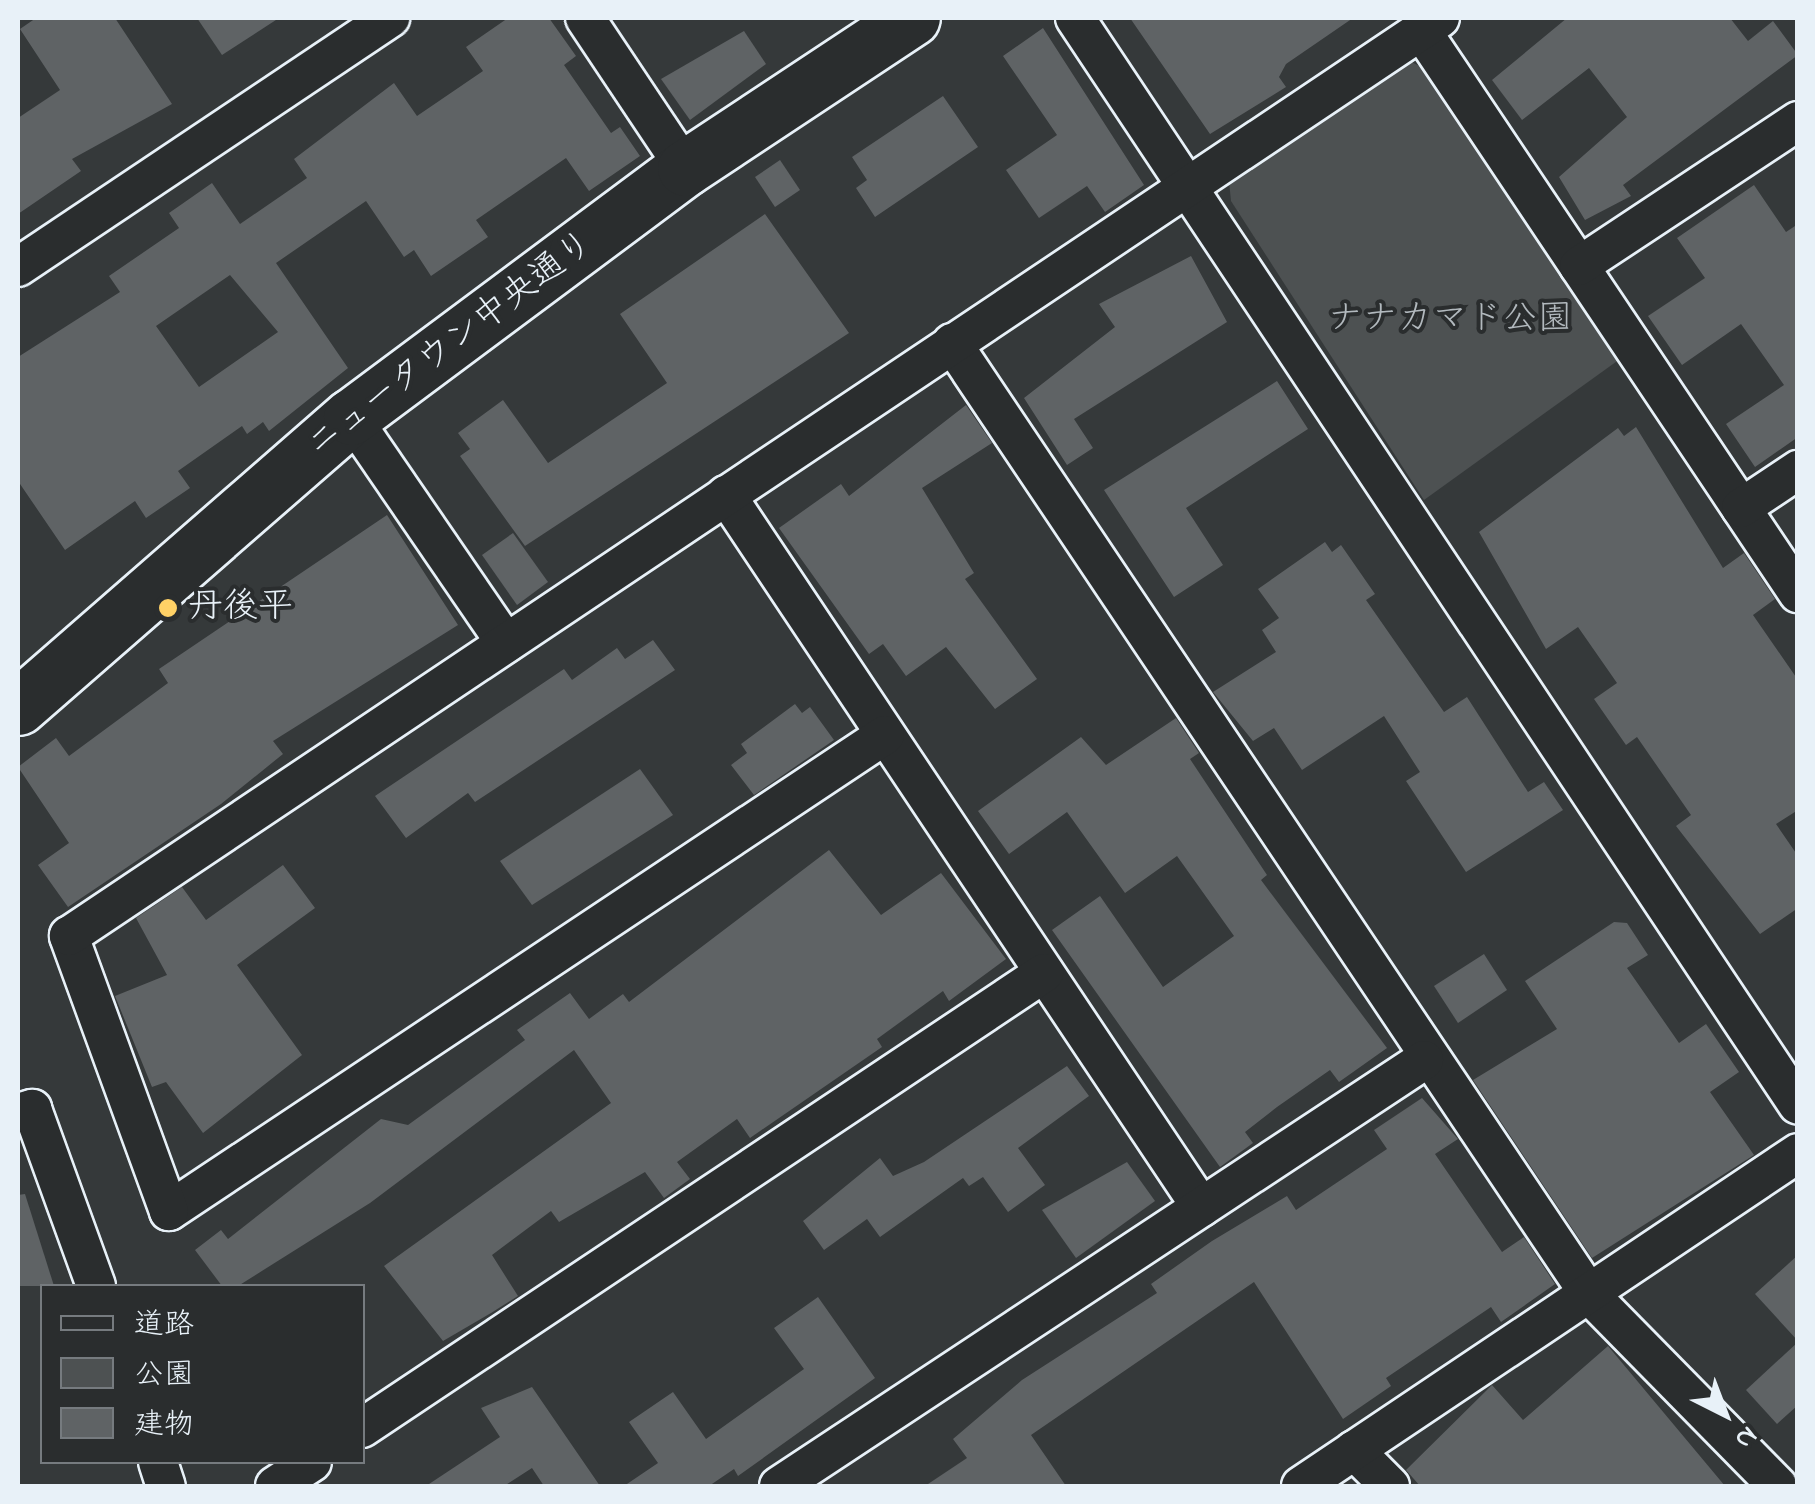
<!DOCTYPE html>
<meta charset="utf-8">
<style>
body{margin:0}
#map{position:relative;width:1815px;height:1504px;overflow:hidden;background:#35393a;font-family:"Indie Flower","Klee One",sans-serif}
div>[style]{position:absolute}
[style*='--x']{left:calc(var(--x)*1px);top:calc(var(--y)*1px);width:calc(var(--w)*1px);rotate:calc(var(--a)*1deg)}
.green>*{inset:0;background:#4d5152}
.building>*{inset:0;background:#5f6365}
.roads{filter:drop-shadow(2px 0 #e8f1f8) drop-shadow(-2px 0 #e8f1f8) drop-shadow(0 2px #e8f1f8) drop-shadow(0 -2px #e8f1f8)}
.street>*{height:38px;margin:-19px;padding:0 19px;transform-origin:19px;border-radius:19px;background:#2a2d2e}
.secondary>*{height:55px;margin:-27.5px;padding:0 27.5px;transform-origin:27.5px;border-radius:27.5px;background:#2a2d2e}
.dots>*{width:28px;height:28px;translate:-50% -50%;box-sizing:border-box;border:5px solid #2a2d2e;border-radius:50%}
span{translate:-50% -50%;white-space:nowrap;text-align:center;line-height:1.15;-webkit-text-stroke:8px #2a2d2e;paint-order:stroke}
.park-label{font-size:35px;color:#b2b9be}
.street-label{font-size:35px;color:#e8f1f8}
.poi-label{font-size:35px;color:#e8f1f8}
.left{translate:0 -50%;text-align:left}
.frame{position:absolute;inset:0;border:20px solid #e8f1f8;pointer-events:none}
.legend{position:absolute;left:40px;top:1284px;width:325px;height:180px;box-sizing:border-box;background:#2a2d2e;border:2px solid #767b7f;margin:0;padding:12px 18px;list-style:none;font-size:30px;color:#e8f1f8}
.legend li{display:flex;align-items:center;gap:20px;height:50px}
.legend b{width:50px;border:2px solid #767b7f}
.north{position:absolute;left:1675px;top:1364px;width:100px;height:100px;-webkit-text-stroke:8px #2a2d2e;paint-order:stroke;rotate:138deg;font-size:28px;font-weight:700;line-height:40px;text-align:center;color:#e8f1f8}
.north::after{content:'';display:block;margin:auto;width:35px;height:45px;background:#e8f1f8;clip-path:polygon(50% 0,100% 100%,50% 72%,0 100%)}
</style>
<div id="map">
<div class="green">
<div style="clip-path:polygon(1411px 62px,1424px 68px,1620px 359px,1424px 500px,1231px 201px,1229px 181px)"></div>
</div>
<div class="building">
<div style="clip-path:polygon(36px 18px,115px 18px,172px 104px,72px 159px,81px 171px,18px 214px,18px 118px,60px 90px,20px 29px)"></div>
<div style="clip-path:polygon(197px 18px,279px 18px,222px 55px)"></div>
<div style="clip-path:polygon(evenodd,508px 18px,549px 18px,576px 56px,564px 65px,611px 133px,620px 127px,640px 156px,589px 191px,566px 158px,476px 220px,488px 237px,431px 276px,414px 250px,404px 257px,366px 201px,276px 263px,348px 368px,269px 431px,263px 422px,247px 434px,242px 426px,178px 471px,190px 488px,146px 518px,135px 501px,65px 550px,18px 481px,18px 357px,120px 292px,109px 276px,179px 228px,169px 213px,182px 204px,212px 183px,240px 224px,307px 178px,294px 159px,394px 83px,417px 116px,483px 71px,466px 47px,508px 18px,230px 275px,278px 332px,199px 387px,156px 326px,230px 275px)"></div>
<div style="clip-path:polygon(1130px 18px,1353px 18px,1286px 64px,1279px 77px,1286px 87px,1210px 134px)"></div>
<div style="clip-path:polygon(1567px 18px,1730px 18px,1748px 41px,1773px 21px,1798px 55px,1623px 185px,1631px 196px,1585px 220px,1559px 177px,1627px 117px,1589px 68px,1522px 120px,1492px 80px)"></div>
<div style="clip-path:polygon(1043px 28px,1144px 185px,1105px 212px,1087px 186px,1039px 218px,1006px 170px,1057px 135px,1003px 56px)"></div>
<div style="clip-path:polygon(744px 31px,766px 64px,690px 120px,661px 79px)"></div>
<div style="clip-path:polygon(943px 96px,978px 147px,875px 217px,856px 188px,867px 180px,852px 157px)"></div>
<div style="clip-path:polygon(780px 160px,800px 190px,775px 207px,755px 177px)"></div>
<div style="clip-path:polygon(1754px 185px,1786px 232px,1798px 224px,1798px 437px,1755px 467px,1726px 424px,1784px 385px,1741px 324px,1682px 365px,1648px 316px,1705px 278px,1677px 238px)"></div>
<div style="clip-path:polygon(765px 214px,849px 333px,525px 546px,460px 456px,470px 449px,458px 433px,503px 400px,548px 463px,667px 383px,620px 314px)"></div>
<div style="clip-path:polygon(1191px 256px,1227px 322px,1074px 419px,1093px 448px,1067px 465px,1024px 398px,1115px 327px,1099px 304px)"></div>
<div style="clip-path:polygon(1277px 381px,1308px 429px,1186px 508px,1223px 565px,1174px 597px,1104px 490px)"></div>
<div style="clip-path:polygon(966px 405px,992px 443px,922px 488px,974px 573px,965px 579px,1037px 679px,995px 709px,946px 647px,906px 676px,883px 644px,869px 654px,779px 528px,841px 484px,849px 496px)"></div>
<div style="clip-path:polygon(1636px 427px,1723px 568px,1744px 553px,1775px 599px,1753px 615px,1798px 680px,1798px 810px,1776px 824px,1798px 856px,1798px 908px,1760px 934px,1676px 826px,1691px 815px,1637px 737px,1626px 745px,1594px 699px,1617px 683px,1578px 627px,1546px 649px,1479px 532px,1618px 428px,1624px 436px)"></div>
<div style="clip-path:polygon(387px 515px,458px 625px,273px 741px,283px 754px,221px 804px,68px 907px,38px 865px,69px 843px,18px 767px,56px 738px,69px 756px,168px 683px,159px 669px)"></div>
<div style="clip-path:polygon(513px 533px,548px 582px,517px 605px,482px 555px)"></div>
<div style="clip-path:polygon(1325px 542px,1332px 552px,1341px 545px,1375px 594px,1366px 600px,1444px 712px,1467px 697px,1528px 792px,1544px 782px,1563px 810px,1466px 872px,1406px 781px,1420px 772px,1384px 716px,1302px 770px,1274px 728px,1253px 741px,1213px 692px,1276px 652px,1262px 630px,1279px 618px,1258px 589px)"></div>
<div style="clip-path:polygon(653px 640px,675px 670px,475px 802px,468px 793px,406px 838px,375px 796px,564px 669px,572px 680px,617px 648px,625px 659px)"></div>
<div style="clip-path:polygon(795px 704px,802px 713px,810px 707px,834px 740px,754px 795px,731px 765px,747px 753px,741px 744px)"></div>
<div style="clip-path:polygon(1176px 718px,1199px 753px,1190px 759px,1267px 875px,1261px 880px,1387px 1048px,1339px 1082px,1330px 1070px,1277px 1107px,1245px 1132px,1253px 1143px,1220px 1167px,1052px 930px,1100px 896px,1163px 987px,1234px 936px,1177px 856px,1125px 893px,1067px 812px,1009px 854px,978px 811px,1081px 737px,1106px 765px)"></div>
<div style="clip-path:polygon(640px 769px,673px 815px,532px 905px,500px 861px)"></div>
<div style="clip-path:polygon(829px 850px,881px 915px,941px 873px,1006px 959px,949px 1001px,943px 991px,877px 1039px,882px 1047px,750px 1138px,737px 1119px,677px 1162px,690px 1179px,664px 1198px,645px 1172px,559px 1222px,551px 1211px,492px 1255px,518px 1296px,491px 1313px,443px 1341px,384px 1266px,611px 1103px,574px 1050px,370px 1203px,238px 1286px,222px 1286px,195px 1250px,221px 1230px,228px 1239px,381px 1119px,408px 1125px,525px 1040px,517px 1030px,570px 993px,589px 1019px,623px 994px,629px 1002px)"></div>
<div style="clip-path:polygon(283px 865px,315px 908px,237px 965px,302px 1055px,203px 1133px,166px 1082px,152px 1087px,115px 996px,167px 975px,136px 918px,182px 887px,206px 920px)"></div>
<div style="clip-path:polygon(1614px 922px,1627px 923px,1648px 955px,1627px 968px,1679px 1043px,1706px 1024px,1739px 1072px,1710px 1092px,1754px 1155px,1592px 1258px,1473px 1080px,1557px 1029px,1525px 981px)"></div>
<div style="clip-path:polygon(1484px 954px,1507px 990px,1458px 1023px,1434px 986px)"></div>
<div style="clip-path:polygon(1067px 1066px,1089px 1096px,1018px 1148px,1045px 1185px,1008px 1212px,983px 1177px,969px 1186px,963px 1178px,880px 1237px,867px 1219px,824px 1250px,803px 1221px,880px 1158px,893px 1176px,924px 1162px)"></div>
<div style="clip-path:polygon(1422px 1098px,1458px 1139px,1435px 1154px,1502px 1252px,1524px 1237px,1555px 1284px,1501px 1322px,1491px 1307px,1386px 1378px,1391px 1386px,1343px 1419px,1254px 1282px,1031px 1435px,1066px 1486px,925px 1486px,967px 1458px,953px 1439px,1022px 1380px,1157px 1293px,1151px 1284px,1212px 1241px,1287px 1196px,1296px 1210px,1387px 1149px,1374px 1130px)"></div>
<div style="clip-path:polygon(1127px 1162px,1155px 1201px,1076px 1258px,1042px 1210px)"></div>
<div style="clip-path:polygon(25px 1194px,54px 1286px,18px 1286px,18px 1195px)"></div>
<div style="clip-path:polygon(1798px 1255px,1798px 1341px,1755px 1294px)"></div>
<div style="clip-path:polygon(818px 1297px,875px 1378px,738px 1476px,734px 1469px,709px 1486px,624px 1486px,658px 1463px,629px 1422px,673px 1392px,706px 1439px,804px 1369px,774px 1328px)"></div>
<div style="clip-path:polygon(1798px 1342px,1798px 1405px,1777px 1424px,1746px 1390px)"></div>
<div style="clip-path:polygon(1608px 1346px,1725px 1486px,1420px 1486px,1406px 1470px,1492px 1385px,1523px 1420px)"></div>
<div style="clip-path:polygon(532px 1387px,600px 1486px,544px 1486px,532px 1468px,504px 1486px,426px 1486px,500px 1437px,481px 1408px)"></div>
</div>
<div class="roads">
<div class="street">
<div style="--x:585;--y:18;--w:180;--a:56.3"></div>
<div style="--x:1075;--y:18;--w:1305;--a:56.37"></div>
<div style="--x:1421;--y:30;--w:678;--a:56.19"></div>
<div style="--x:1579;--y:266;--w:263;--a:-33.5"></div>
<div style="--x:18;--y:267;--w:448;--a:-33.8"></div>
<div style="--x:952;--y:343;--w:1145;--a:56.18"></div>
<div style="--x:1589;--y:1294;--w:269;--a:45.5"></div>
<div style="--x:351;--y:417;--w:274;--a:55.6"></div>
<div style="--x:726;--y:495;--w:856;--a:56.29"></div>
<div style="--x:1741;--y:508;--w:69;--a:-33.7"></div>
<div style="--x:885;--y:735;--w:860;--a:146.38"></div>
<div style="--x:169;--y:1211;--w:293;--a:-110"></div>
<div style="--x:69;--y:936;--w:1650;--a:-33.81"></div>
<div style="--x:18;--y:1113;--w:15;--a:-16"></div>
<div style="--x:32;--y:1109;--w:188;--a:70.1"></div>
<div style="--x:362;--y:1428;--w:820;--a:-33.71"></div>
<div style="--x:1354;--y:1450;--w:51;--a:45"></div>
<div style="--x:158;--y:1462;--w:25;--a:72"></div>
<div style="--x:275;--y:1486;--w:44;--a:-33"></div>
<div style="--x:779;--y:1486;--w:773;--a:-33.44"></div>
<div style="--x:1301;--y:1486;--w:598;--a:-33.82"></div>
</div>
<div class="secondary">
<div style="--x:18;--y:707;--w:442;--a:-41.1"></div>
<div style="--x:351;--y:417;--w:417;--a:-36.7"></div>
<div style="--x:685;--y:168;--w:272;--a:-33.5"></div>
</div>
</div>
<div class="dots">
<div style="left:168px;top:608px;background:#ffd166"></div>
</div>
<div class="park-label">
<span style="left:1450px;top:320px">ナナカマド公園</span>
</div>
<div class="street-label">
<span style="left:451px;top:345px;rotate:-37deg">ニュータウン中央通り</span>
</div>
<div class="poi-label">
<span class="left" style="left:188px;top:608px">丹後平</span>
</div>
<div class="frame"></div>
<ul class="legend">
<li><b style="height:12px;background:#2a2d2e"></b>道路</li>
<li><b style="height:28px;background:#4d5152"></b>公園</li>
<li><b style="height:28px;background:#5f6365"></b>建物</li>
</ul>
<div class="north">N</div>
</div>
